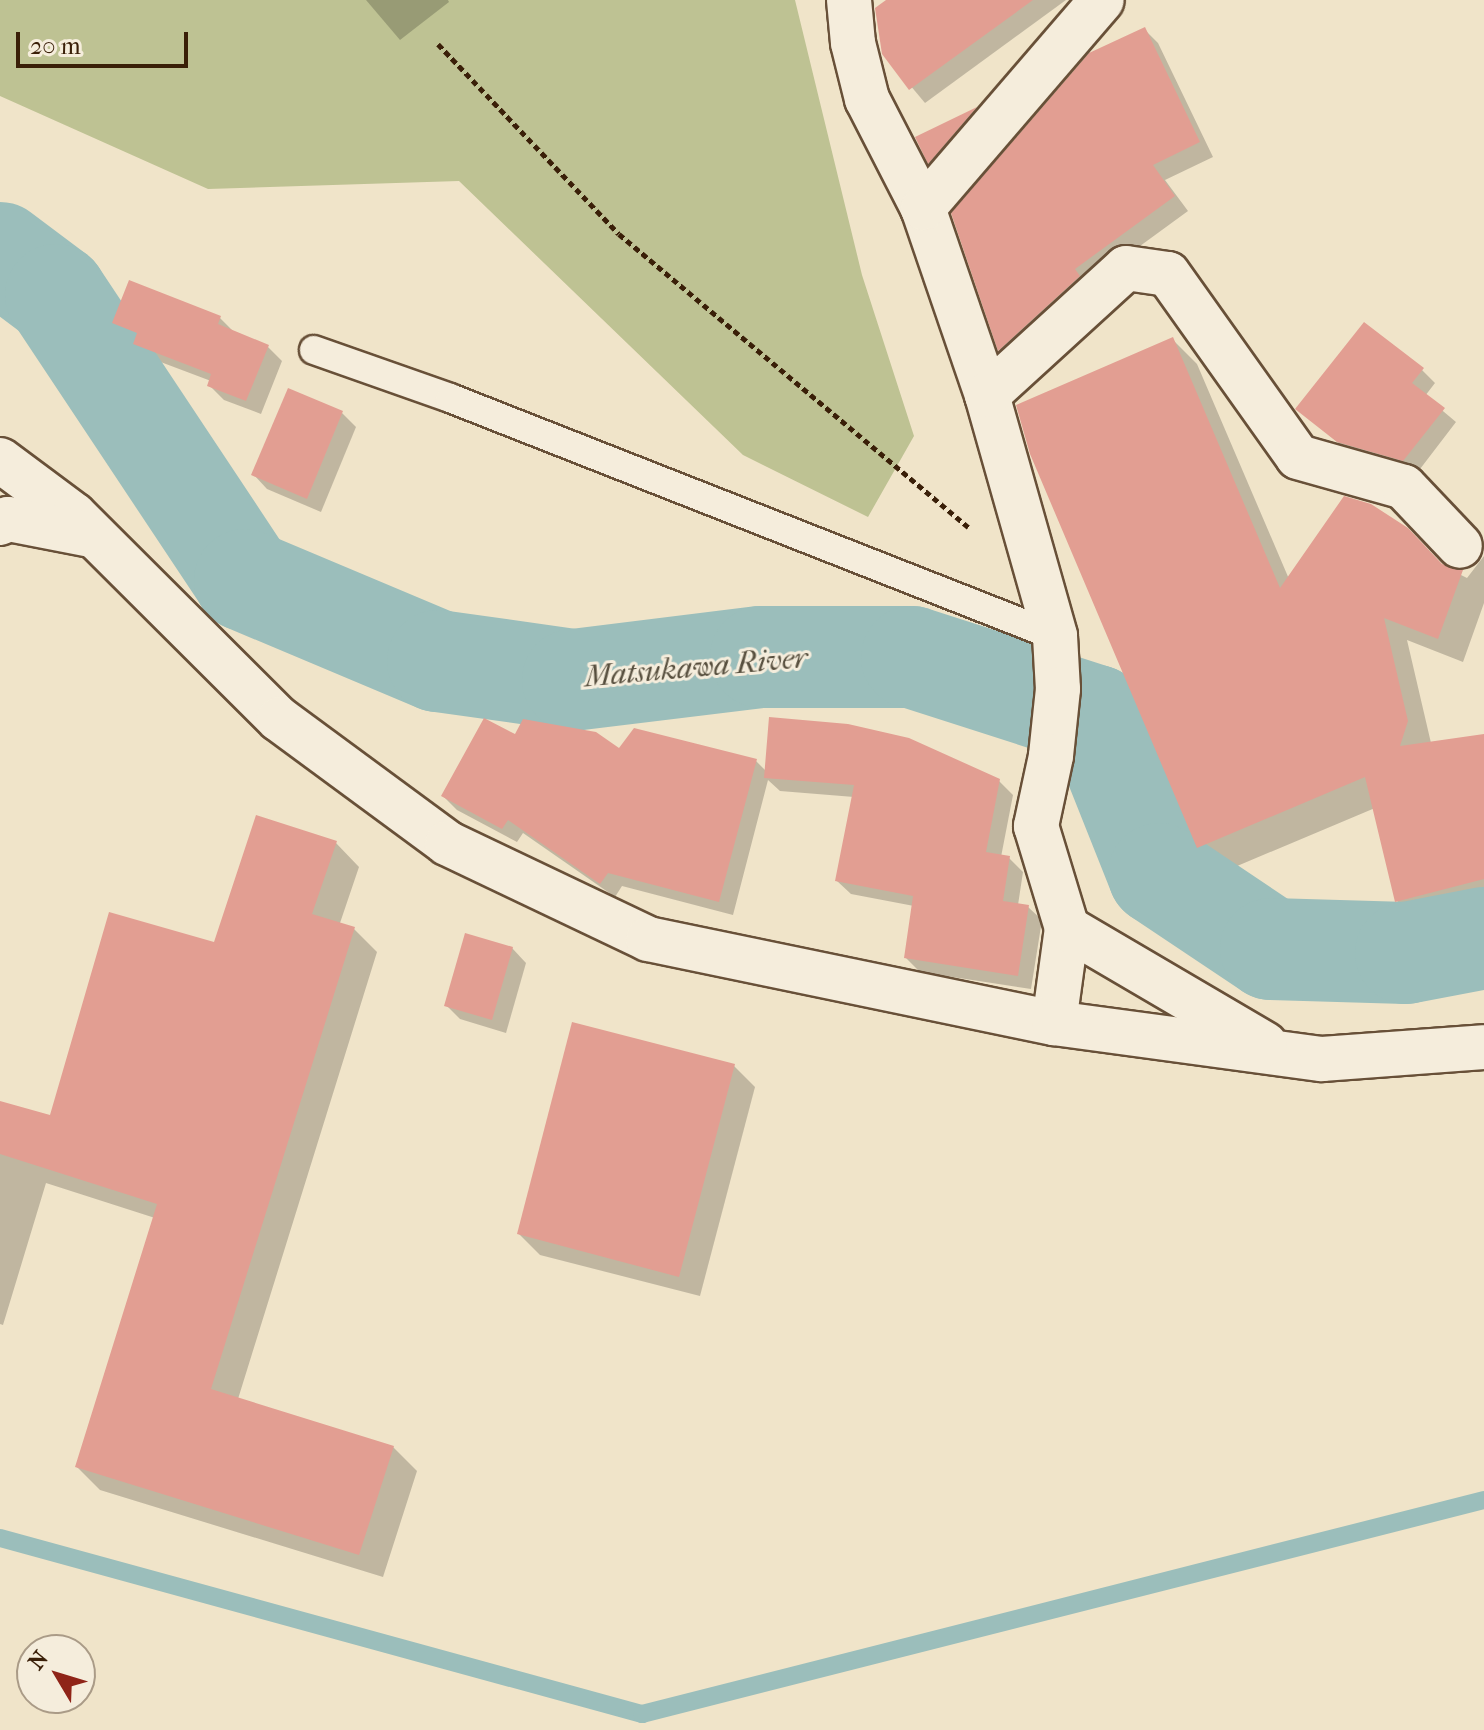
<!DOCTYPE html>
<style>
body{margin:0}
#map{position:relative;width:1484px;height:1730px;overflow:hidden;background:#f0e4c9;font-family:"IM FELL French Canon",serif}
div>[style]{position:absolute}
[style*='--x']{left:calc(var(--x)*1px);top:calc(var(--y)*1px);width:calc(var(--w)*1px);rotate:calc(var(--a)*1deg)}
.green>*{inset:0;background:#bec293}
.shadow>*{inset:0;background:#0003}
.stream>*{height:18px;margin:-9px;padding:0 9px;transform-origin:9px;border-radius:9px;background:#9bbebb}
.river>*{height:102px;margin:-51px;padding:0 51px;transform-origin:51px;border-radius:51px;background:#9bbebb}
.building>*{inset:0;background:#e29e92}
.path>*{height:5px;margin-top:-2.5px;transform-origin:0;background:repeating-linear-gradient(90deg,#3a1f08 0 6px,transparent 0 10px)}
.roads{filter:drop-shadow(2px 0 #685038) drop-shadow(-2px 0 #685038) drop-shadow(0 2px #685038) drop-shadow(0 -2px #685038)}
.service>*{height:28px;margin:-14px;padding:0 14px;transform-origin:14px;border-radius:14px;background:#f5eddc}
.minor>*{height:44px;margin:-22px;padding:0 22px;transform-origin:22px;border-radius:22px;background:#f5eddc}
span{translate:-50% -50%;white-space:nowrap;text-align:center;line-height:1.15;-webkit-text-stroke:6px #f5eddc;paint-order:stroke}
.water-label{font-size:30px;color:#574f3e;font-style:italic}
.north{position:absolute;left:16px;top:1634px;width:80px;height:80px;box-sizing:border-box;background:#f5eddc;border:2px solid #aa9b87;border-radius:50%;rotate:308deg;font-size:22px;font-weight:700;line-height:32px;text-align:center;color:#3a1f08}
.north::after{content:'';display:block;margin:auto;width:28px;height:36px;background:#8f2418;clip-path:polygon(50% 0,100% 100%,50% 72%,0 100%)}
.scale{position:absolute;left:16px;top:32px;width:172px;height:36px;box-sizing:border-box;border:4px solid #3a1f08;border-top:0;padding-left:10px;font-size:24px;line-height:28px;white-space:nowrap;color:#3a1f08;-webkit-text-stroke:6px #f5eddc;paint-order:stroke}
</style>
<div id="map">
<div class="green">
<div style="clip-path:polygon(0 0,795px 0,862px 275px,914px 436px,868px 517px,743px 455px,459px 181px,208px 189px,0 96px)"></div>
</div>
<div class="shadow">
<div style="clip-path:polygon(366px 0,448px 0,449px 2px,400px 40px)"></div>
<div style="clip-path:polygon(889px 0,1066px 0,925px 103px,884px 54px)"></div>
<div style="clip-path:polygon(1144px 29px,1158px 43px,1213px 157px,1165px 180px,1188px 211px,1088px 284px,1014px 363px,1000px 350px,954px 214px)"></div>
<div style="clip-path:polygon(976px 110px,989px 123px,944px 176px,930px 162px,917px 138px)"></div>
<div style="clip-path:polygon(220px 318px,234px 332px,268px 347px,282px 361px,261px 414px,224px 400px,209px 385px,211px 381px,150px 358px,136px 344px,137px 340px,115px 323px)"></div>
<div style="clip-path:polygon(1173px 340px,1197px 364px,1289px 579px,1443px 566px,1467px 578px,1484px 556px,1484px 603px,1463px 662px,1407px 640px,1431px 743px,1484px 736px,1484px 909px,1422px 925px,1397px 901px,1375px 808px,1223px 872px,1199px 847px,1032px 454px)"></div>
<div style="clip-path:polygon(1422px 370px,1435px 383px,1425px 396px,1456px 422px,1417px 473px,1353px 455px,1298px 409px)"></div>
<div style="clip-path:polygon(342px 413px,356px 427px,321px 512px,267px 489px,253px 474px)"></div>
<div style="clip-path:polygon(516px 737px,620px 751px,756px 761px,766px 771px,999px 781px,1013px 795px,1001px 857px,1009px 858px,1023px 872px,1018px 905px,1028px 907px,1042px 920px,1031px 989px,920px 972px,906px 958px,914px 906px,851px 894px,837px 881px,854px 797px,780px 791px,768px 780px,733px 915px,622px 886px,615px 897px,523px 833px,517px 842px,457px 810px,443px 796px)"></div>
<div style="clip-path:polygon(336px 843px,359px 867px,340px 923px,354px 929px,377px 952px,238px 1399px,393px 1447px,417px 1471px,383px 1577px,100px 1490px,77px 1467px,155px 1218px,46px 1183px,3px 1325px,0 1324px,0 1103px,51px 1117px,215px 944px)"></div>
<div style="clip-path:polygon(512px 948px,526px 963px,506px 1033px,460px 1019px,446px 1005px)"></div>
<div style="clip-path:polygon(734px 1066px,755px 1087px,700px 1296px,540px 1255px,519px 1234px)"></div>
</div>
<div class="stream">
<div style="--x:0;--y:1538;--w:666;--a:15.33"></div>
<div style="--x:642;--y:1714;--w:869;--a:-14.26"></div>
</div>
<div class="river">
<div style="--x:0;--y:253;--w:70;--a:36.9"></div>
<div style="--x:56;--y:295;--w:342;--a:56.4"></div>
<div style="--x:245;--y:580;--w:209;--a:22.8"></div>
<div style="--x:438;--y:661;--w:136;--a:8"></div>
<div style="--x:573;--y:680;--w:189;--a:-7"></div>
<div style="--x:761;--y:657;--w:151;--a:0"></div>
<div style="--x:912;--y:657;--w:193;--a:17.8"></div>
<div style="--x:1096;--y:716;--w:170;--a:68.3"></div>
<div style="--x:1159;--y:874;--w:135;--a:33.8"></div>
<div style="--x:1271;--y:949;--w:135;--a:1.7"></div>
<div style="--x:1406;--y:953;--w:79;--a:-10.9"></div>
</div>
<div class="building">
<div style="clip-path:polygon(886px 0,1033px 0,909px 90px,882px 54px,875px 8px)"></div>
<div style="clip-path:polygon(1145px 27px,1200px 142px,1153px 165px,1175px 196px,1075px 269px,1080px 276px,998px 351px,951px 213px,1089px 53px)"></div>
<div style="clip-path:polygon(977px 107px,928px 164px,915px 137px)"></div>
<div style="clip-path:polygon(129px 280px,221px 316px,218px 324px,269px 345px,246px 401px,207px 386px,211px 374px,133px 344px,137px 333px,112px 323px)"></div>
<div style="clip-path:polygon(1364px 322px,1424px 368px,1412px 383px,1445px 408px,1403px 461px,1337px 442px,1295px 409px)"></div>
<div style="clip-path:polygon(1173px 337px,1280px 588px,1344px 496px,1371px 504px,1408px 528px,1442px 564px,1463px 570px,1438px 639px,1384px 618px,1408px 721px,1400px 746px,1484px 734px,1484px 879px,1395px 902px,1365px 777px,1197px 848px,1030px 454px,1016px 405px)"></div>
<div style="clip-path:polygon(288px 388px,343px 411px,307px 499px,251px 475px)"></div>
<div style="clip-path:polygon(769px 717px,848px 724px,909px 738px,1000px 779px,986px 852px,1010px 856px,1003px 901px,1029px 905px,1018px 976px,904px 958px,913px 896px,835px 881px,854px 785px,764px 778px)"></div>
<div style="clip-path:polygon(484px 718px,515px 734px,523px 719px,596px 732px,619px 748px,634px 728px,757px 759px,719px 902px,608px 873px,600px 884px,508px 820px,502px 829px,441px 796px)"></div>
<div style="clip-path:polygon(256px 815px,337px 841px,312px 914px,355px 927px,211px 1389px,394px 1446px,359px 1555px,75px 1467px,157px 1204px,0 1154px,0 1101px,50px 1115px,109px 912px,214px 942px)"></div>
<div style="clip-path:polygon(465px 933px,513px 947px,492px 1020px,444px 1006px)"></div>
<div style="clip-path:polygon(572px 1022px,735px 1064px,679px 1277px,517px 1234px)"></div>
</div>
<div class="path">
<div style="--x:438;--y:44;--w:262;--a:46.4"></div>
<div style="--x:619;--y:234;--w:456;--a:40"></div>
</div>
<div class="roads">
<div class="service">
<div style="--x:314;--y:350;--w:144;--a:19.4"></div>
<div style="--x:450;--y:398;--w:650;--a:21.47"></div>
</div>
<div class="minor">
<div style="--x:849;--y:0;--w:43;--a:84.7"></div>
<div style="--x:853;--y:43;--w:58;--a:76"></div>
<div style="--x:867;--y:99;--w:123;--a:62.8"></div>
<div style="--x:923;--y:208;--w:198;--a:71.1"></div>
<div style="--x:987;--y:395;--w:250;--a:74.2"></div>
<div style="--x:1055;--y:636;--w:53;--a:86.8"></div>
<div style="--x:1058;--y:689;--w:67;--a:96"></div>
<div style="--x:1051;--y:756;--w:72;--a:102.1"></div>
<div style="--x:1036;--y:826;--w:107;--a:73.1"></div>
<div style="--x:1067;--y:928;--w:96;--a:97.8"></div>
<div style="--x:923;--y:208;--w:274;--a:-49.3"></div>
<div style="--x:987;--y:395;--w:188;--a:-42.4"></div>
<div style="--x:1126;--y:268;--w:42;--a:8.1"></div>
<div style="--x:1168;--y:274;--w:224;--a:54.6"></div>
<div style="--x:1298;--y:457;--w:110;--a:15.8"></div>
<div style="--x:1404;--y:487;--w:81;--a:46.5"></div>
<div style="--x:0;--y:460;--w:92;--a:36.6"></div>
<div style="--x:74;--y:515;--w:289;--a:44.9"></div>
<div style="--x:279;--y:719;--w:209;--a:36.4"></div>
<div style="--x:447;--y:843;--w:223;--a:25.5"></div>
<div style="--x:648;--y:939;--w:415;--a:11.7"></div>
<div style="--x:1054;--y:1023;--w:270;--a:7.7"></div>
<div style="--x:1322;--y:1059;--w:162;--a:-4.2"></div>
<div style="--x:0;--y:523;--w:9;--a:-27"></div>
<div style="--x:8;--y:519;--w:85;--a:10.9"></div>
<div style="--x:1067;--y:928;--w:229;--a:30.4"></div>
</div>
</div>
<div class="water-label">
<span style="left:696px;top:668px;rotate:-5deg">Matsukawa River</span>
</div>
<div class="north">N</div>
<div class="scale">20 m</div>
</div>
